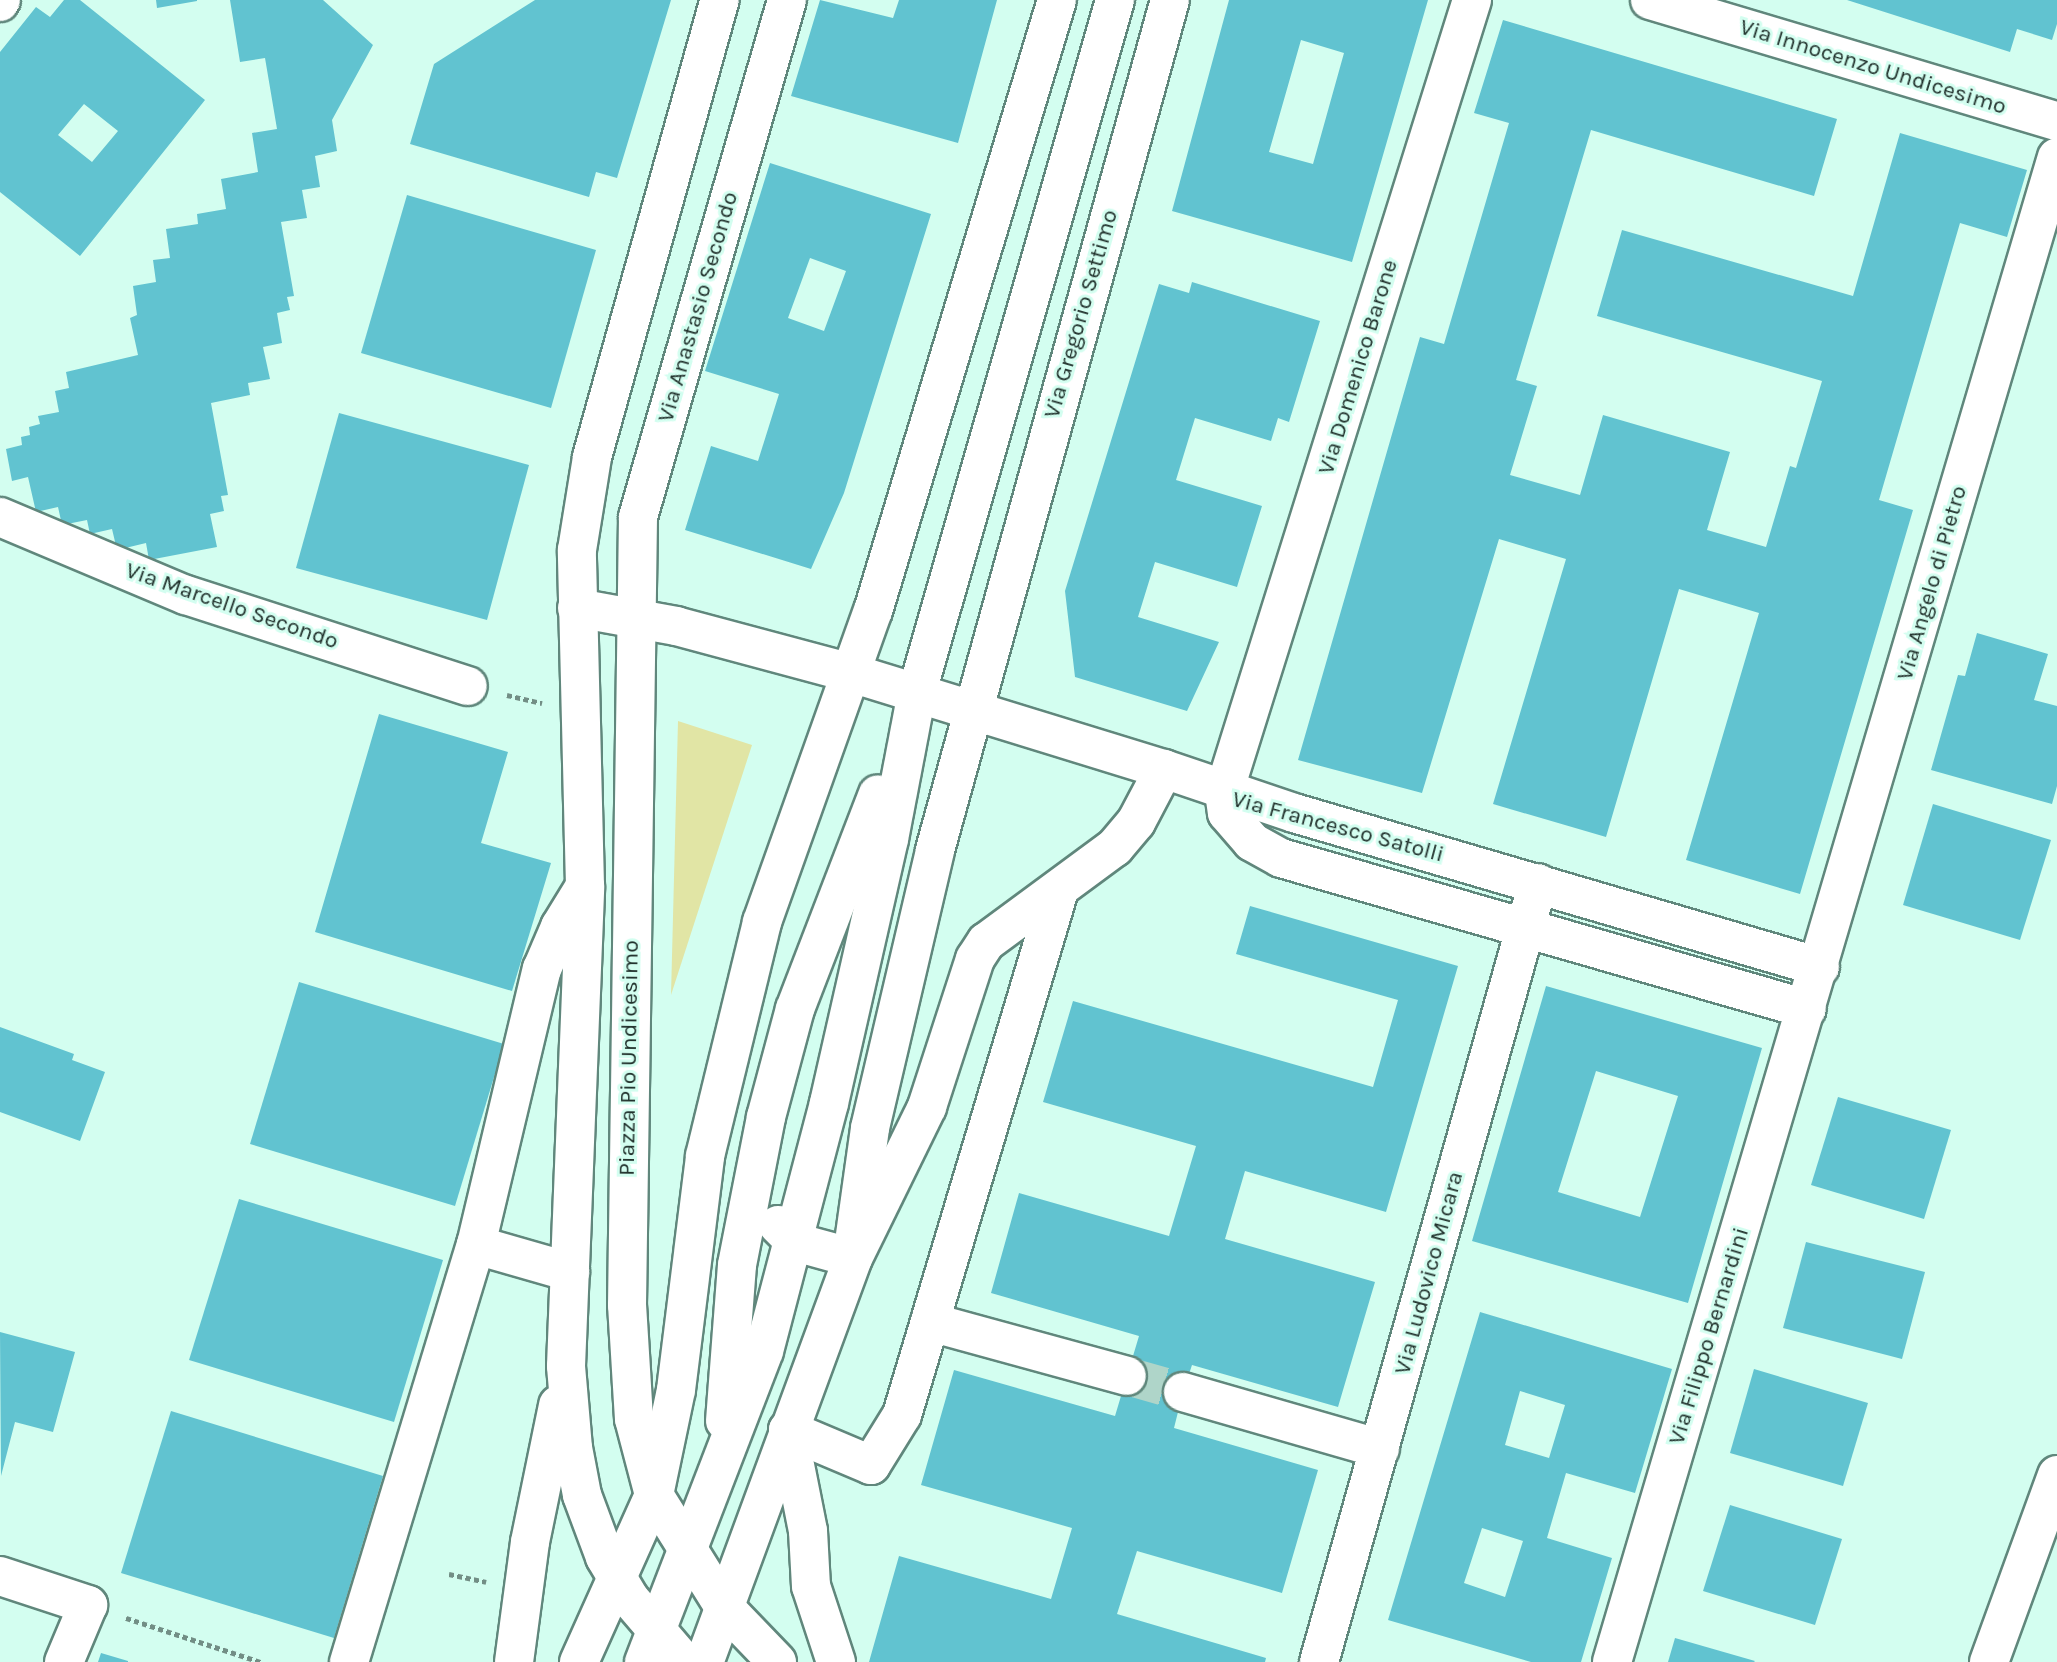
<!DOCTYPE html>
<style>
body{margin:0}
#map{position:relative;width:2057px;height:1662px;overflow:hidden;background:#d3fef0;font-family:Karla,sans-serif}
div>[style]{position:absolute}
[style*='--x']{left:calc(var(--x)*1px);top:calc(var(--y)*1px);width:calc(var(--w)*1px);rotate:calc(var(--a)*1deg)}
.green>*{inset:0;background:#e1e5a5}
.building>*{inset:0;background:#61c3d0}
.minor-tunnel>*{height:38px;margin-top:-19px;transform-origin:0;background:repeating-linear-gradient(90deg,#afd5c9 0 38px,transparent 0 57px)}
.path>*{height:4.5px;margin-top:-2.25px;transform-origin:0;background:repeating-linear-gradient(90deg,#728e85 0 5px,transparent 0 8.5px)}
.roads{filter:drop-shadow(2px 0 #60877c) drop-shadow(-2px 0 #60877c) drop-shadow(0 2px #60877c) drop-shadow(0 -2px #60877c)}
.minor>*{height:38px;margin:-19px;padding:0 19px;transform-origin:19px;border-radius:19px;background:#fff}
.major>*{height:38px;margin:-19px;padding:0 19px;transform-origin:19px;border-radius:19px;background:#fff}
span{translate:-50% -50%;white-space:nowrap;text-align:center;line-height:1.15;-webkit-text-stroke:6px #d3fef0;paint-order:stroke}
.street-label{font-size:23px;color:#21312c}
</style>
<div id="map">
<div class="green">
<div style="clip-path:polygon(678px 721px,752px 745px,671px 995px)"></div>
</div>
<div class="building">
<div style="clip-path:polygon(evenodd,64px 0,80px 0,205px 100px,80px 256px,0 192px,0 52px,36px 7px,50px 17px,64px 0,84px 104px,118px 131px,92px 162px,58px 135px,84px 104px)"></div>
<div style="clip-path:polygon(156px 0,197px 0,197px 1px,157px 8px)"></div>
<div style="clip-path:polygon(230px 0,323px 0,373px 45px,332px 120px,337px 151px,315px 156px,320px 187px,302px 190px,307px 218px,281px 222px,294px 296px,287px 297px,290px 310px,277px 313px,282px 343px,263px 347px,270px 379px,248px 383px,250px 395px,211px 403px,228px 495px,221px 496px,224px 511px,210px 514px,217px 547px,149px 560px,146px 543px,117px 550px,112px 529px,90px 534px,87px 520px,62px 525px,58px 507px,36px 512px,28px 477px,12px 481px,6px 449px,22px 445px,21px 437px,30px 435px,29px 427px,40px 424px,38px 416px,59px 412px,55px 391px,69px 388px,66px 372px,138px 355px,130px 318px,137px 315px,133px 286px,156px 282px,153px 260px,170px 258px,166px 229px,198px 224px,197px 214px,226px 209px,221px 179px,258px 172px,252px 133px,277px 129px,265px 58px,240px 62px)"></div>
<div style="clip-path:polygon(535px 0,671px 0,617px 178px,596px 172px,589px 197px,410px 144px,434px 64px)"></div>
<div style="clip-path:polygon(820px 0,893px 18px,899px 0,997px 0,958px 143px,791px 96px)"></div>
<div style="clip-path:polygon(evenodd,1229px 0,1428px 0,1352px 262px,1172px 211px,1229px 0,1301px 40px,1344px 53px,1313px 164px,1269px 152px,1301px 40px)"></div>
<div style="clip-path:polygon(1847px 0,2057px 0,2057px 24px,2052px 40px,2017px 29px,2010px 52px)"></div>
<div style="clip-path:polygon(1503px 20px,1837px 119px,1814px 196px,1591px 130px,1516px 380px,1537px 386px,1510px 475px,1580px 495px,1603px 415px,1730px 452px,1707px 530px,1766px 547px,1790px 466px,1796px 468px,1822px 381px,1597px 316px,1622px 230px,1853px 296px,1900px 133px,2027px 170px,2007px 237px,1960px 223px,1879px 500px,1913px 510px,1800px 894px,1686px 860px,1759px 613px,1679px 589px,1606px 837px,1493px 804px,1566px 559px,1499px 539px,1422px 793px,1298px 760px,1420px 337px,1444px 344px,1509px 123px,1474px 113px)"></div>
<div style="clip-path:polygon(evenodd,770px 163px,931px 214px,844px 493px,811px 569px,685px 530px,711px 446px,758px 461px,779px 394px,705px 371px,770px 163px,810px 258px,846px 271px,824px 331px,788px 318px,810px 258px)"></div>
<div style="clip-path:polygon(407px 195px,596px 250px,551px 408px,361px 353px)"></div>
<div style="clip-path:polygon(1192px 282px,1320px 321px,1289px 422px,1278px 418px,1271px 441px,1195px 418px,1176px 480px,1262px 506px,1237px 587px,1155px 562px,1138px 617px,1219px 642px,1187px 711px,1075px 677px,1065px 591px,1159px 284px,1189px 293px)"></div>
<div style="clip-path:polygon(339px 413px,529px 465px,487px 620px,296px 568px)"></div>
<div style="clip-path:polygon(1977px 633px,2048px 654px,2034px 700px,2057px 706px,2057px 786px,2052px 804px,1931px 770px,1958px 675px,1965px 676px)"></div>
<div style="clip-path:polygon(379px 714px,508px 752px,481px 843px,551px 863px,512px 991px,315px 932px)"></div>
<div style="clip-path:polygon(1933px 804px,2051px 840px,2020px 940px,1903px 905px)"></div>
<div style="clip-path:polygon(1250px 906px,1458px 966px,1386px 1212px,1245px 1171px,1225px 1239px,1375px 1282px,1338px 1407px,1192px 1365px,1183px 1392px,1174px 1428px,1318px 1470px,1282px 1593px,1137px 1551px,1117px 1614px,1266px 1658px,1265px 1662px,869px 1662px,899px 1556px,1051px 1599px,1072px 1528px,921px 1485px,954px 1370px,1115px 1416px,1139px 1336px,991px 1293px,1019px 1193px,1169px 1236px,1196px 1146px,1043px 1102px,1073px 1001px,1373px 1087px,1398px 1000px,1236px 954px)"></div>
<div style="clip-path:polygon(299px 982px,504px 1044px,455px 1206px,250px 1144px)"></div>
<div style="clip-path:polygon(evenodd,1546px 986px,1762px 1048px,1688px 1303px,1472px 1241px,1546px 986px,1596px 1071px,1678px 1096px,1640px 1217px,1558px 1192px,1596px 1071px)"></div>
<div style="clip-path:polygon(0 1027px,74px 1054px,72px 1060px,105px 1072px,80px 1141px,0 1112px)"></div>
<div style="clip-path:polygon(1838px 1097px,1951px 1130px,1924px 1219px,1811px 1185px)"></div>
<div style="clip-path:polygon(239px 1199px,443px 1260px,394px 1422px,189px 1360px)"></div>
<div style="clip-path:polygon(1806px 1242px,1925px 1272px,1902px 1359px,1783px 1328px)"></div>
<div style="clip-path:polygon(evenodd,1480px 1312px,1672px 1369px,1635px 1493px,1566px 1473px,1547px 1538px,1612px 1558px,1581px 1662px,1531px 1662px,1388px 1620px,1480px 1312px,1520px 1391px,1565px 1405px,1549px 1458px,1505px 1445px,1520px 1391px,1480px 1312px,1482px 1528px,1523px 1541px,1505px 1597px,1464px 1583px,1482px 1528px)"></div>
<div style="clip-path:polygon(0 1332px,75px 1352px,53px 1432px,15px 1422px,1px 1476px)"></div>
<div style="clip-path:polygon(1754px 1369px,1868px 1403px,1843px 1486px,1730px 1453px)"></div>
<div style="clip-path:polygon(171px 1411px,383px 1476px,334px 1638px,121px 1573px)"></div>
<div style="clip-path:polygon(1730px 1505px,1842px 1539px,1815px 1625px,1703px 1591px)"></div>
<div style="clip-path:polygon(1675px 1638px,1755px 1661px,1754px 1662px,1668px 1662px)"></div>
<div style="clip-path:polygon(101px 1653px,128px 1661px,128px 1662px,98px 1662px)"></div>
</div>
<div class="minor-tunnel">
<div style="--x:1127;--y:1376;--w:58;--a:15.9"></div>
</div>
<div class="path">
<div style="--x:507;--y:695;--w:36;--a:13"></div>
<div style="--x:449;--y:1574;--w:38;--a:12"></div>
<div style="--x:126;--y:1618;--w:142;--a:18.1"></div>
</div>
<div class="roads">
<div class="minor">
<div style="--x:1472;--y:0;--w:830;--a:107.39"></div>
<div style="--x:1224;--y:792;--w:21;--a:82"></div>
<div style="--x:1227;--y:813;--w:38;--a:49"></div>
<div style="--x:1252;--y:842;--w:33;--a:29"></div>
<div style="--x:1281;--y:858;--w:547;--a:16.02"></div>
<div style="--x:1650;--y:0;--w:425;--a:16.6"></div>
<div style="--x:0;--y:2;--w:2;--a:-63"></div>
<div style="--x:0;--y:517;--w:202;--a:22.8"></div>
<div style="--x:186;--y:595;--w:296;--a:17.9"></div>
<div style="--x:1164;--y:769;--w:137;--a:18.7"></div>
<div style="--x:1294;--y:813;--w:548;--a:16.32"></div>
<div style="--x:778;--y:1225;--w:24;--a:45"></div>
<div style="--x:795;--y:1242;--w:60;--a:15.4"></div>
<div style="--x:476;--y:1245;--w:98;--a:16"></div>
<div style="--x:930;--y:1322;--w:204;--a:15.3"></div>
<div style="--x:1183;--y:1392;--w:205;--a:16.1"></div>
<div style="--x:725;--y:1421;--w:156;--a:-85.6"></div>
<div style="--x:737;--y:1265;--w:151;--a:-78.9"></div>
<div style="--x:766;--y:1117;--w:112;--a:-75"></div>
<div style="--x:795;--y:1009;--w:230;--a:-68.9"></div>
<div style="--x:788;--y:1430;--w:90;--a:22.9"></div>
<div style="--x:871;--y:1465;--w:59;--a:-58.2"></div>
<div style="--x:902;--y:1415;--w:548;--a:-73.35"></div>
<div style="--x:0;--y:1576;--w:93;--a:18.2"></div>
<div style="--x:88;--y:1605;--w:62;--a:112.8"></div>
<div style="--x:349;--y:1662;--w:436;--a:-73.1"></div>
<div style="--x:476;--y:1245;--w:284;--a:-76.6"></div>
<div style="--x:542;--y:969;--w:46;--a:-66.8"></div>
<div style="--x:560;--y:927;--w:48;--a:-58.6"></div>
<div style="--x:644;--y:1662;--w:333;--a:-68.9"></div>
<div style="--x:764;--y:1351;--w:256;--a:-75.3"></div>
<div style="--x:829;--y:1103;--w:271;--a:-77.2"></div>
<div style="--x:889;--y:839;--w:150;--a:-79.2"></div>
<div style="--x:917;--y:692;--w:720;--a:-74.03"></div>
<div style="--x:1319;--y:1662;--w:809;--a:-74.3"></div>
<div style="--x:1612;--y:1662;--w:1569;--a:-73.53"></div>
<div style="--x:1989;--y:1662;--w:199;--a:-70"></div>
</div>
<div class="major">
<div style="--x:577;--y:608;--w:101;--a:10.3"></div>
<div style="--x:676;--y:626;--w:181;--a:15"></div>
<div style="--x:851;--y:673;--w:327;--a:17.1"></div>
<div style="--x:1164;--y:769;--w:60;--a:117.8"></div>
<div style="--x:1136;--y:822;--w:33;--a:130"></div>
<div style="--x:1115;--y:847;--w:160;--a:143.6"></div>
<div style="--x:986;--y:942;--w:20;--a:123"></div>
<div style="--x:975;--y:959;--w:156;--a:108"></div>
<div style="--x:927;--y:1107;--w:168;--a:116.1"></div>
<div style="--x:853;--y:1258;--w:431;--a:110.2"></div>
<div style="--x:855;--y:1235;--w:108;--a:-82"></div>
<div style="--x:870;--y:1128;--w:285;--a:-76.8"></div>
<div style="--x:935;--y:850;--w:882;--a:-74.55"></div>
<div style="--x:788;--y:1430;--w:103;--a:78.8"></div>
<div style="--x:808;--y:1531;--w:55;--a:86.9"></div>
<div style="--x:811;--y:1586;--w:80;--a:71.8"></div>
<div style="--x:514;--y:1662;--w:121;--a:-82.4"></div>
<div style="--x:530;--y:1542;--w:140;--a:-78.4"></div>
<div style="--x:579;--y:1662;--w:183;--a:-65.8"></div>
<div style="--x:654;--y:1495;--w:107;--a:-78.2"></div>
<div style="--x:676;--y:1390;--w:236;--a:-82.9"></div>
<div style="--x:705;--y:1156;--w:241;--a:-76.3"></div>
<div style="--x:762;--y:922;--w:330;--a:-70.4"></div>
<div style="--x:873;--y:611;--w:638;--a:-73.24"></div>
<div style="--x:684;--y:1662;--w:83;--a:-130.6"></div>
<div style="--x:630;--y:1599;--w:49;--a:-120.8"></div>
<div style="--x:605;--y:1557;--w:66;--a:-110.4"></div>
<div style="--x:582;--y:1495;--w:48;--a:-100.8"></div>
<div style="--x:573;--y:1448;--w:82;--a:-94.9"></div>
<div style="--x:566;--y:1366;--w:480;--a:-87.7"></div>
<div style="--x:585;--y:886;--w:336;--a:-91.4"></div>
<div style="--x:577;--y:550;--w:94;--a:-80.8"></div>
<div style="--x:592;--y:457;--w:475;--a:-74.4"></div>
<div style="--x:777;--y:1662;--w:76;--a:-133.9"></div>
<div style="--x:724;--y:1607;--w:132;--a:-122"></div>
<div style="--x:654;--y:1495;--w:79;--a:-104.7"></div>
<div style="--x:634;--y:1419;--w:114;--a:-93.5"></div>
<div style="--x:627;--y:1305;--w:788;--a:-89.2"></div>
<div style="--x:638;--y:517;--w:538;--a:-73.92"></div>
</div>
</div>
<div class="street-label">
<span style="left:1873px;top:67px;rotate:17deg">Via Innocenzo Undicesimo</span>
<span style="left:698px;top:307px;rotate:-74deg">Via Anastasio Secondo</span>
<span style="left:1081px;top:314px;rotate:-74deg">Via Gregorio Settimo</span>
<span style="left:1358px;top:367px;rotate:-73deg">Via Domenico Barone</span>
<span style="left:1932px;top:583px;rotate:-74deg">Via Angelo di Pietro</span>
<span style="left:232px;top:606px;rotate:19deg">Via Marcello Secondo</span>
<span style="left:1338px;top:827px;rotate:15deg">Via Francesco Satolli</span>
<span style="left:629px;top:1058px;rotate:-89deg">Piazza Pio Undicesimo</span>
<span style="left:1429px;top:1273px;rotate:-75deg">Via Ludovico Micara</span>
<span style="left:1709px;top:1336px;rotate:-73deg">Via Filippo Bernardini</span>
</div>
</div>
